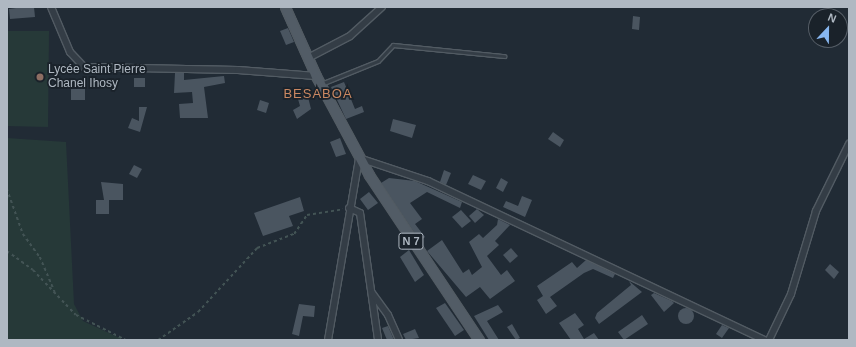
<!DOCTYPE html>
<meta charset="utf-8">
<style>
body{margin:0}
#map{position:relative;width:856px;height:347px;overflow:hidden;background:#212b35;font-family:Arial,sans-serif}
div>[style]{position:absolute}
[style*='--x']{left:calc(var(--x)*1px);top:calc(var(--y)*1px);width:calc(var(--w)*1px);rotate:calc(var(--a)*1deg)}
.green>*{inset:0;background:#263938}
.building>*{inset:0;background:#4a5560}
.round{border-radius:50%}
.path>*{height:1.5px;margin-top:-0.75px;transform-origin:0;background:repeating-linear-gradient(90deg,#435455 0 3px,transparent 0 6px)}
.roads{filter:drop-shadow(1px 0 #525b63) drop-shadow(-1px 0 #525b63) drop-shadow(0 1px #525b63) drop-shadow(0 -1px #525b63)}
.service>*{height:3px;margin:-1.5px;padding:0 1.5px;transform-origin:1.5px;border-radius:1.5px;background:#343d46}
.minor>*{height:6px;margin:-3px;padding:0 3px;transform-origin:3px;border-radius:3px;background:#343d46}
.primary>*{height:9px;margin:-4.5px;padding:0 4.5px;transform-origin:4.5px;border-radius:4.5px;background:#525c66}
.dots>*{width:11px;height:11px;translate:-50% -50%;box-sizing:border-box;border:2px solid #1a222a;border-radius:50%}
span{translate:-50% -50%;white-space:nowrap;text-align:center;line-height:1.15;-webkit-text-stroke:3.5px #1a222a;paint-order:stroke}
.shield-label span{padding:1px 3px;background:#1a222a;border:1px solid;border-radius:3px;-webkit-text-stroke-width:0}
.shield-label{font-size:11px;color:#afb8c2;font-weight:700}
.poi-label{font-size:12px;color:#afb8c2}
.left{translate:0 -50%;text-align:left}
.neighbourhood-label{font-size:13px;color:#ca8862;letter-spacing:1px}
.frame{position:absolute;inset:0;border:8px solid #afb8c2;pointer-events:none}
.north{position:absolute;left:808px;top:8px;width:40px;height:40px;box-sizing:border-box;background:#1a222a;border:1px solid #565e67;border-radius:50%;rotate:22deg;font-size:11px;font-weight:700;line-height:16px;text-align:center;color:#afb8c2}
.north::after{content:'';display:block;margin:auto;width:14px;height:18px;background:#87b6ef;clip-path:polygon(50% 0,100% 100%,50% 72%,0 100%)}
</style>
<div id="map">
<div class="green">
<div style="clip-path:polygon(7px 31px,49px 31px,48px 127px,7px 126px)"></div>
<div style="clip-path:polygon(7px 138px,66px 142px,74px 304px,83px 321px,124px 340px,7px 340px)"></div>
</div>
<div class="building">
<div style="clip-path:polygon(23px 7px,34px 7px,35px 17px,10px 19px,9px 9px)"></div>
<div style="clip-path:polygon(633px 16px,640px 17px,639px 30px,632px 29px)"></div>
<div style="clip-path:polygon(288px 28px,294px 42px,286px 45px,280px 31px)"></div>
<div style="clip-path:polygon(175px 73px,184px 73px,184px 80px,224px 76px,225px 83px,204px 87px,208px 118px,180px 118px,179px 104px,193px 103px,192px 92px,174px 93px)"></div>
<div style="clip-path:polygon(134px 78px,145px 78px,145px 87px,134px 87px)"></div>
<div style="clip-path:polygon(344px 82px,355px 109px,362px 106px,364px 112px,346px 119px,331px 87px)"></div>
<div style="clip-path:polygon(71px 89px,85px 89px,85px 100px,71px 100px)"></div>
<div style="clip-path:polygon(306px 89px,311px 109px,297px 119px,293px 110px,300px 106px,296px 92px)"></div>
<div style="clip-path:polygon(260px 100px,269px 103px,266px 113px,257px 110px)"></div>
<div style="clip-path:polygon(139px 107px,147px 107px,140px 132px,128px 128px,132px 118px,139px 121px)"></div>
<div style="clip-path:polygon(393px 119px,416px 125px,412px 138px,390px 131px)"></div>
<div style="clip-path:polygon(553px 132px,564px 140px,560px 147px,548px 139px)"></div>
<div style="clip-path:polygon(340px 138px,346px 154px,336px 157px,330px 142px)"></div>
<div style="clip-path:polygon(134px 165px,142px 169px,137px 178px,129px 174px)"></div>
<div style="clip-path:polygon(444px 170px,451px 173px,446px 185px,440px 182px)"></div>
<div style="clip-path:polygon(473px 175px,486px 181px,481px 190px,468px 184px)"></div>
<div style="clip-path:polygon(389px 178px,415px 181px,462px 202px,460px 208px,427px 192px,410px 203px,422px 219px,415px 224px,425px 237px,420px 241px,381px 183px)"></div>
<div style="clip-path:polygon(501px 178px,508px 182px,503px 192px,496px 188px)"></div>
<div style="clip-path:polygon(101px 182px,123px 184px,123px 200px,109px 200px,109px 214px,96px 214px,96px 200px,104px 200px)"></div>
<div style="clip-path:polygon(369px 192px,378px 203px,368px 210px,360px 199px)"></div>
<div style="clip-path:polygon(522px 196px,532px 200px,525px 217px,503px 207px,506px 201px,518px 206px)"></div>
<div style="clip-path:polygon(300px 197px,304px 211px,289px 216px,293px 226px,263px 236px,254px 213px)"></div>
<div style="clip-path:polygon(477px 209px,484px 215px,475px 223px,469px 216px)"></div>
<div style="clip-path:polygon(461px 210px,471px 221px,462px 228px,452px 217px)"></div>
<div style="clip-path:polygon(498px 219px,510px 225px,495px 241px,499px 245px,487px 256px,501px 275px,507px 270px,515px 281px,490px 299px,480px 287px,466px 297px,427px 251px,442px 240px,463px 273px,469px 269px,472px 275px,482px 267px,469px 242px,479px 234px,483px 238px,497px 225px)"></div>
<div style="clip-path:polygon(511px 248px,518px 256px,510px 263px,503px 255px)"></div>
<div style="clip-path:polygon(409px 250px,424px 275px,415px 282px,400px 257px)"></div>
<div style="clip-path:polygon(586px 260px,615px 274px,613px 278px,593px 269px,584px 273px,550px 297px,557px 306px,546px 314px,537px 300px,543px 296px,537px 286px,572px 262px,577px 268px)"></div>
<div style="clip-path:polygon(830px 264px,839px 272px,834px 279px,825px 270px)"></div>
<div style="clip-path:polygon(629px 281px,642px 292px,599px 324px,595px 318px,597px 313px,631px 285px)"></div>
<div style="clip-path:polygon(654px 293px,672px 301px,674px 303px,664px 312px,651px 295px)"></div>
<div style="clip-path:polygon(445px 303px,464px 330px,455px 336px,436px 308px)"></div>
<div style="clip-path:polygon(299px 304px,315px 306px,314px 317px,303px 316px,299px 336px,292px 334px)"></div>
<div style="clip-path:polygon(498px 305px,503px 312px,487px 321px,499px 340px,489px 340px,474px 316px)"></div>
<div class="round" style="left:678px;top:308px;width:16px;height:16px"></div>
<div style="clip-path:polygon(575px 313px,584px 325px,578px 329px,584px 339px,594px 333px,599px 340px,571px 340px,559px 323px)"></div>
<div style="clip-path:polygon(642px 315px,648px 324px,624px 340px,618px 332px)"></div>
<div style="clip-path:polygon(512px 324px,520px 338px,516px 340px,507px 327px)"></div>
<div style="clip-path:polygon(722px 325px,729px 328px,722px 338px,716px 334px)"></div>
<div style="clip-path:polygon(388px 326px,394px 340px,387px 340px,382px 328px)"></div>
<div style="clip-path:polygon(415px 329px,419px 338px,406px 340px,403px 334px)"></div>
</div>
<div class="path">
<div style="--x:7;--y:189;--w:48;--a:70.4"></div>
<div style="--x:23;--y:234;--w:29;--a:54"></div>
<div style="--x:40;--y:257;--w:38;--a:67"></div>
<div style="--x:7;--y:251;--w:32;--a:36"></div>
<div style="--x:33;--y:270;--w:62;--a:46.3"></div>
<div style="--x:76;--y:315;--w:56;--a:26.6"></div>
<div style="--x:158;--y:340;--w:49;--a:-35"></div>
<div style="--x:198;--y:312;--w:87;--a:-47.3"></div>
<div style="--x:257;--y:248;--w:40;--a:-21"></div>
<div style="--x:294;--y:234;--w:23;--a:-56"></div>
<div style="--x:307;--y:215;--w:36;--a:-9"></div>
</div>
<div class="roads">
<div class="service">
<div style="--x:321;--y:84;--w:61;--a:-22"></div>
<div style="--x:378;--y:61;--w:22;--a:-47"></div>
<div style="--x:393;--y:45;--w:112;--a:5.7"></div>
</div>
<div class="minor">
<div style="--x:51;--y:7;--w:49;--a:67.1"></div>
<div style="--x:70;--y:52;--w:21;--a:47"></div>
<div style="--x:84;--y:67;--w:154;--a:1.1"></div>
<div style="--x:238;--y:70;--w:78;--a:4.4"></div>
<div style="--x:308;--y:58;--w:47;--a:-27.6"></div>
<div style="--x:350;--y:36;--w:43;--a:-42.2"></div>
<div style="--x:349;--y:208;--w:12;--a:24"></div>
<div style="--x:360;--y:213;--w:128;--a:81.9"></div>
<div style="--x:372;--y:293;--w:27;--a:54"></div>
<div style="--x:388;--y:315;--w:27;--a:66"></div>
<div style="--x:328;--y:340;--w:185;--a:-80.3"></div>
<div style="--x:359;--y:158;--w:73;--a:18.4"></div>
<div style="--x:428;--y:181;--w:373;--a:25.3"></div>
<div style="--x:769;--y:340;--w:51;--a:-64.4"></div>
<div style="--x:791;--y:294;--w:87;--a:-73.2"></div>
<div style="--x:816;--y:211;--w:75;--a:-63.8"></div>
</div>
<div class="primary">
<div style="--x:285;--y:7;--w:76;--a:65.8"></div>
<div style="--x:316;--y:76;--w:112;--a:61.8"></div>
<div style="--x:369;--y:175;--w:198;--a:56.3"></div>
</div>
</div>
<div class="dots">
<div style="left:40px;top:77px;background:#8d6e63"></div>
</div>
<div class="shield-label">
<span style="left:411px;top:241px">N 7</span>
</div>
<div class="poi-label">
<span class="left" style="left:48px;top:77px">Lycée Saint Pierre<br>Chanel Ihosy</span>
</div>
<div class="neighbourhood-label">
<span style="left:318px;top:94px">BESABOA</span>
</div>
<div class="frame"></div>
<div class="north">N</div>
</div>
